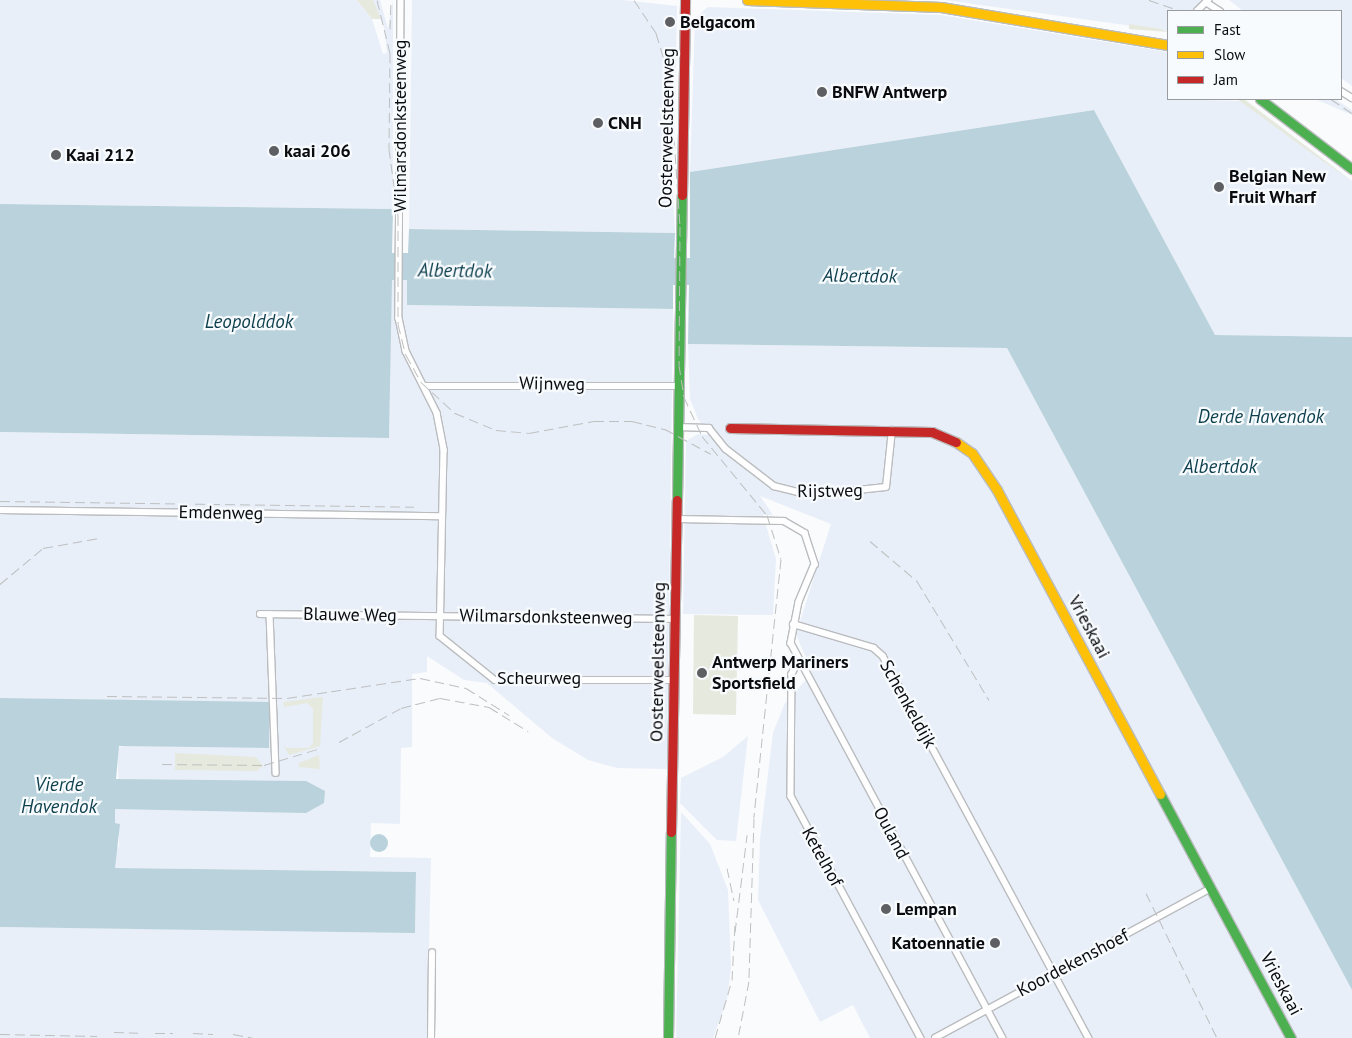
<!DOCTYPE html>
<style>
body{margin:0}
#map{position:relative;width:1352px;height:1038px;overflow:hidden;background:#f9fbfd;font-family:"PT Sans",sans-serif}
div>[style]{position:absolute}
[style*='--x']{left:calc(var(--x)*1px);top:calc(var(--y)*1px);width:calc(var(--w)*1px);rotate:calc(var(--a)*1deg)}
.built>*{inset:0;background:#e9eff9}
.green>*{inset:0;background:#e6e9dd}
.water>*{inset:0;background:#bad2db}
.round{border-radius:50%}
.roads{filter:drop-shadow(1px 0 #babcbe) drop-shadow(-1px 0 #babcbe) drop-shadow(0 1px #babcbe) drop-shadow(0 -1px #babcbe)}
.street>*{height:5.5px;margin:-2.75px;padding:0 2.75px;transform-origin:2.75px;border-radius:2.75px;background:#fefeff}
.fast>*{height:9px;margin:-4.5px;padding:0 4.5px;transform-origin:4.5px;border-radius:4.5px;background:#4caf50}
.slow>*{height:9px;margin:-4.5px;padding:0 4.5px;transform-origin:4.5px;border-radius:4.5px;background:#ffc107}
.jam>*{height:9px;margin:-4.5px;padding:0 4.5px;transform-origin:4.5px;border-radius:4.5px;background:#c62828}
.rail>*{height:1px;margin-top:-0.5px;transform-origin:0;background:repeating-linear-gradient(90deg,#bebfbf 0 10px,transparent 0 15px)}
.dots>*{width:14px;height:14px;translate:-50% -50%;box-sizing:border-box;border:2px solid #f8fbfe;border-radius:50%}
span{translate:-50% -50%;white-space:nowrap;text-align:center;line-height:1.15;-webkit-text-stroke:4.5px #f8fbfe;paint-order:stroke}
.poi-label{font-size:18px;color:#0a0b0e;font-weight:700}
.left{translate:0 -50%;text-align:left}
.right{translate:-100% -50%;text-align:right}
.street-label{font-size:18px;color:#0a0b0e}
.water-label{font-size:19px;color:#0d3f4d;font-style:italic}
.legend{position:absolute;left:1167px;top:10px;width:175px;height:90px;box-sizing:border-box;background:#f8fbfe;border:1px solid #999b9e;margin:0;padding:6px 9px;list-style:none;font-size:15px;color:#0a0b0e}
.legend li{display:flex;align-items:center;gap:10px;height:25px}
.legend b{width:25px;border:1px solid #999b9e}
</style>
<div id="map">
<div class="built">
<div style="clip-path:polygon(0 0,357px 0,372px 19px,383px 54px,387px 53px,384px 28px,373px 0,380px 0,388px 29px,393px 0,393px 209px,0 204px)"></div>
<div style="clip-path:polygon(412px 0,622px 0,677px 6px,676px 73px,666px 73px,675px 233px,409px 229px)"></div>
<div style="clip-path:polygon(945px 0,1203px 0,1192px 11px,1168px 11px,1168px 31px)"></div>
<div style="clip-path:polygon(1229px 0,1352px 0,1352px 86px,1341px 78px,1341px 11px,1243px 11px)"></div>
<div style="clip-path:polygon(708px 7px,941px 15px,1168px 52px,1168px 99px,1242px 101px,1352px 181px,1352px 337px,1215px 335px,1094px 110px,690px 172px,695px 18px)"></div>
<div style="clip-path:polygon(1315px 99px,1335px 99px,1352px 110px,1352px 115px)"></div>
<div style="clip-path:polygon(391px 280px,407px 280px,407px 305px,673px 309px,667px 769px,617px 768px,588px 760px,552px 738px,487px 683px,464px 680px,427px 656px,427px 672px,412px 674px,412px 747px,401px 748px,400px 824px,371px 823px,370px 857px,431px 858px,427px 1038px,0 1038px,0 927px,415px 932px,416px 872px,115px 868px,114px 848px,119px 847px,119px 824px,115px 823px,115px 809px,120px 809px,117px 748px,270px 703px,0 698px,0 432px,389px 438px)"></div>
<div style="clip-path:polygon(688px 344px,1007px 348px,1352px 990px,1352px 1038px,870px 1038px,853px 1005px,820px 1022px,758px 900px,760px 839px,773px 733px,785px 703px,812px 673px,796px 634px,831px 524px,760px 496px,773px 515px,763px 515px,776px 559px,773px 615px,683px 614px,686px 441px,698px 434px,711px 435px,698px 419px,690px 399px)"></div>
<div style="clip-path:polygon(748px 736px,736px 841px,717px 840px,680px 803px,681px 778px,723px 757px)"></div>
<div style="clip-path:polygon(681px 812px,710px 844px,728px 890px,731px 968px,727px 1000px,713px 1038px,676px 1038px)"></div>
</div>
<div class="green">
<div style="clip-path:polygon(357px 0,373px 0,381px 19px,372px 19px)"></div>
<div style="clip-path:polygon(1129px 24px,1161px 29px,1168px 32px,1129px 29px)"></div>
<div style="clip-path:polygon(1237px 99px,1244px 99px,1352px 181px,1307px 150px)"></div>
<div style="clip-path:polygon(694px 615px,738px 616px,736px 715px,693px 714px)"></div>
<div style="clip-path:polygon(323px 697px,320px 746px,289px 755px,282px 743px,286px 748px,309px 748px,313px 743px,313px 708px,307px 703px,284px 707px,283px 702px)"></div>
<div style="clip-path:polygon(175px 753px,256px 757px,263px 766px,257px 771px,175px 770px)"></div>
<div style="clip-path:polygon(319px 755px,320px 769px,299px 767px,299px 763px)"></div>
</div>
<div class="water">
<div style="clip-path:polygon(1094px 110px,1215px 335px,1352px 337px,1352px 990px,1007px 348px,688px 344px,689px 285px,673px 285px,673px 309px,407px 305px,407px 280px,392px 280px,389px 438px,0 432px,0 204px,393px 209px,392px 253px,408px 253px,409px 229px,675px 233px,674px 258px,690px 258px,690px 172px)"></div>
<div style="clip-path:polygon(0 698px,270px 702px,269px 748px,119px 746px,116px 779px,306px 781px,325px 791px,324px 803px,306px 813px,115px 809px,115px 823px,120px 824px,115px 868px,416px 872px,415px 933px,0 927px)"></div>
<div class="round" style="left:370px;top:834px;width:18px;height:18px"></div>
</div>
<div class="roads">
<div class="street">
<div style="--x:401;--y:0;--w:318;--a:90.4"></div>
<div style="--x:399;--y:318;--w:34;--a:78"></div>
<div style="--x:406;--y:351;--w:69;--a:63.4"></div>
<div style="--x:437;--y:413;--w:38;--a:79"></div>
<div style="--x:444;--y:450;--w:186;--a:91.2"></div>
<div style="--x:440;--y:636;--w:70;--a:38.7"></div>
<div style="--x:495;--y:680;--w:179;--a:0"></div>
<div style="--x:1206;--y:2;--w:17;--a:33"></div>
<div style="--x:1197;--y:11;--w:16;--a:-45"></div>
<div style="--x:1341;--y:91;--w:13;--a:32"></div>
<div style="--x:425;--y:386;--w:254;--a:0"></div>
<div style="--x:678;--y:427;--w:31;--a:2"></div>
<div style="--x:709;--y:428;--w:27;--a:51"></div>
<div style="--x:726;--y:449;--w:61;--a:37.6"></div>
<div style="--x:774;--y:486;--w:38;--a:14"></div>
<div style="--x:811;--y:495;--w:75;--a:-6.1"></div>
<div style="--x:886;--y:487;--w:57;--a:-84"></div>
<div style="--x:0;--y:510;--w:441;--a:0.8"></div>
<div style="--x:677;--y:519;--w:107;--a:1.1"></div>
<div style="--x:784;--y:521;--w:24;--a:30"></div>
<div style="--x:805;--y:533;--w:33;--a:72"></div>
<div style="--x:815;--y:564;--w:41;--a:112.8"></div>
<div style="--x:799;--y:602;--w:42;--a:101"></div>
<div style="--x:791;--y:643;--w:448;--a:61.8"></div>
<div style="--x:260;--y:614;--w:414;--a:0.7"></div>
<div style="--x:270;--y:614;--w:159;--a:87.8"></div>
<div style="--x:793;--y:624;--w:84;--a:16.5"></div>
<div style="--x:874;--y:648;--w:12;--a:42"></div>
<div style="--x:883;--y:656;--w:434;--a:61.7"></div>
<div style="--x:799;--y:661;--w:15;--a:118"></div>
<div style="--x:792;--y:674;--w:122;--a:90.5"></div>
<div style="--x:791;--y:796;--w:275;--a:61.8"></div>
<div style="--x:431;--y:1038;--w:85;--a:-89.3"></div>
<div style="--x:935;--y:1038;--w:314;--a:-28.5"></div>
</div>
<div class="fast">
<div style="--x:1260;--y:99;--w:116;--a:37.3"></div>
<div style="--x:677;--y:500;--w:305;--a:-89.1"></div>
<div style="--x:1160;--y:794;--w:277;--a:61.8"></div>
<div style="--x:668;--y:1038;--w:206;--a:-89.2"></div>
</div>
<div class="slow">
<div style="--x:747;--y:0;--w:194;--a:2.1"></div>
<div style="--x:941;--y:7;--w:230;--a:9.5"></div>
<div style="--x:956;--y:442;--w:19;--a:35"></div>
<div style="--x:972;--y:453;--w:45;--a:56"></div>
<div style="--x:997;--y:490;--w:345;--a:61.8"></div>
</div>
<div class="jam">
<div style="--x:682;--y:195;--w:195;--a:-89.1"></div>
<div style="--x:730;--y:428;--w:202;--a:1.1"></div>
<div style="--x:932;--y:432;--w:26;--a:23"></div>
<div style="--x:671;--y:832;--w:332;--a:-89"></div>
</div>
</div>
<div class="rail">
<div style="--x:377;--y:0;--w:55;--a:76.2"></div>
<div style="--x:390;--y:53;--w:96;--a:90.6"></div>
<div style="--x:389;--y:149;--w:68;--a:82.3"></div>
<div style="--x:398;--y:216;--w:108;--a:90"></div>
<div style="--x:398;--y:324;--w:32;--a:76"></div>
<div style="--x:406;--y:355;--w:31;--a:61"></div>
<div style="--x:421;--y:382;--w:46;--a:42.4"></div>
<div style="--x:455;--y:413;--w:44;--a:22.5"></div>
<div style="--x:496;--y:430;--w:33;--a:5"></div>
<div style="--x:529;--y:433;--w:66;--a:-10.5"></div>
<div style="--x:594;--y:421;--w:38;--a:0"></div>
<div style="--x:632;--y:421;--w:34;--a:14"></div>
<div style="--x:665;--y:429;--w:52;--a:28.5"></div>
<div style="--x:634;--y:0;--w:40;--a:56"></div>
<div style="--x:656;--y:33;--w:48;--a:73.1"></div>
<div style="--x:670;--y:79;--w:147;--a:86.1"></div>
<div style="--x:680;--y:226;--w:139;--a:90.4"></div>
<div style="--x:679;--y:365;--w:32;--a:81"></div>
<div style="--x:684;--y:397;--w:43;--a:65.2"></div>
<div style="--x:702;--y:436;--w:102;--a:50.6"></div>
<div style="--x:767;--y:515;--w:46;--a:72.3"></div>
<div style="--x:781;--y:559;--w:260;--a:96"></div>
<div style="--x:754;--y:818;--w:163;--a:91.8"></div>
<div style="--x:749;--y:981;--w:58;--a:100.9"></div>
<div style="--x:1149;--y:0;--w:34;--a:19"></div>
<div style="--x:390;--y:29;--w:29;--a:-88"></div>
<div style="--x:1331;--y:99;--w:25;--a:34"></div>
<div style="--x:0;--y:501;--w:414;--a:0.8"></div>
<div style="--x:870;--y:541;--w:62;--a:40.4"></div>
<div style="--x:917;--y:581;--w:139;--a:58.8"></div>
<div style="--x:0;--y:584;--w:56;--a:-39.9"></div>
<div style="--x:43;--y:548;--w:57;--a:-10.1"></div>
<div style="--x:107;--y:696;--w:180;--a:0.6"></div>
<div style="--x:287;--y:698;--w:134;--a:-8.6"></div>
<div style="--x:420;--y:678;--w:47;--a:12.3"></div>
<div style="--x:466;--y:688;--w:51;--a:32.1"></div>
<div style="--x:339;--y:742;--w:71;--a:-28.7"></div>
<div style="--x:401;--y:708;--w:40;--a:-14.4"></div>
<div style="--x:440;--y:698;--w:50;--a:10.4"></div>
<div style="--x:489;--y:707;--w:46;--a:31.6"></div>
<div style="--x:162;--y:764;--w:102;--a:0.6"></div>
<div style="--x:264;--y:765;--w:59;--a:-16.6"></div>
<div style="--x:727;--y:868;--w:33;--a:78"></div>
<div style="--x:1146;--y:893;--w:161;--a:63.9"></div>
<div style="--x:735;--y:932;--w:98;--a:-82.9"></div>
<div style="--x:114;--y:1032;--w:24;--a:2"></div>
<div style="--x:155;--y:1033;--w:18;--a:0"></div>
<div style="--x:193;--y:1033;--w:20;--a:3"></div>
<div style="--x:0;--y:1034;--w:97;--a:1.2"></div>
<div style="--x:233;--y:1034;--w:20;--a:11"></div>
<div style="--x:715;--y:1038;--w:60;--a:-73.7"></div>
<div style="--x:732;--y:980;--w:55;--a:-86.9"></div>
</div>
<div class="dots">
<div style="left:670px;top:22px;background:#5e5f62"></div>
<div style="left:822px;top:92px;background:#5e5f62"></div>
<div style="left:598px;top:123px;background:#5e5f62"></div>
<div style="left:274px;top:151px;background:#5e5f62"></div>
<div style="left:56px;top:155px;background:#5e5f62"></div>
<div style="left:1219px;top:187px;background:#5e5f62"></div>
<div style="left:702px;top:673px;background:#5e5f62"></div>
<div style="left:886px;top:909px;background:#5e5f62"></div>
<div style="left:995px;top:943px;background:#5e5f62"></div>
</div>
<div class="poi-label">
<span class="left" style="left:680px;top:22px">Belgacom</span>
<span class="left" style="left:832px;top:92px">BNFW Antwerp</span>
<span class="left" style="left:608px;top:123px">CNH</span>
<span class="left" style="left:284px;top:151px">kaai 206</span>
<span class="left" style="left:66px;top:155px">Kaai 212</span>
<span class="left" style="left:1229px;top:187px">Belgian New<br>Fruit Wharf</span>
<span class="left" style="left:712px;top:673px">Antwerp Mariners<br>Sportsfield</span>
<span class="left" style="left:896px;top:909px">Lempan</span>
<span class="right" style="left:985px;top:943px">Katoennatie</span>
</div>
<div class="street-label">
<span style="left:400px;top:126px;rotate:-90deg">Wilmarsdonksteenweg</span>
<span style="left:667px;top:128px;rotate:-89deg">Oosterweelsteenweg</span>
<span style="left:552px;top:384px;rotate:1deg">Wijnweg</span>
<span style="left:830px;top:491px;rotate:-1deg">Rijstweg</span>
<span style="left:221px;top:513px;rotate:1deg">Emdenweg</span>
<span style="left:350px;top:615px;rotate:1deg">Blauwe Weg</span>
<span style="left:546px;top:617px;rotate:1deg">Wilmarsdonksteenweg</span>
<span style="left:1089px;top:627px;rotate:62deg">Vrieskaai</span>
<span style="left:658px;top:662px;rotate:-89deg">Oosterweelsteenweg</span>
<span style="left:539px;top:678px">Scheurweg</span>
<span style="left:908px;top:704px;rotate:61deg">Schenkeldijk</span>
<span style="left:891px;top:833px;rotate:62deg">Ouland</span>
<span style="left:822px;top:857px;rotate:61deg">Ketelhof</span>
<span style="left:1073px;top:963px;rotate:-28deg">Koordekenshoef</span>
<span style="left:1281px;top:984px;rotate:62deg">Vrieskaai</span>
</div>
<div class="water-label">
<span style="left:455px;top:271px;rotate:1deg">Albertdok</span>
<span style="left:860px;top:276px;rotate:1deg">Albertdok</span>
<span style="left:249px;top:322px">Leopolddok</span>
<span style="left:1261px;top:417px">Derde Havendok</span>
<span style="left:1220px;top:467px">Albertdok</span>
<span style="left:59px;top:796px">Vierde<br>Havendok</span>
</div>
<ul class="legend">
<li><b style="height:6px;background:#4caf50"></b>Fast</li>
<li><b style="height:6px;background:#ffc107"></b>Slow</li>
<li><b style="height:6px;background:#c62828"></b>Jam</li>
</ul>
</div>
